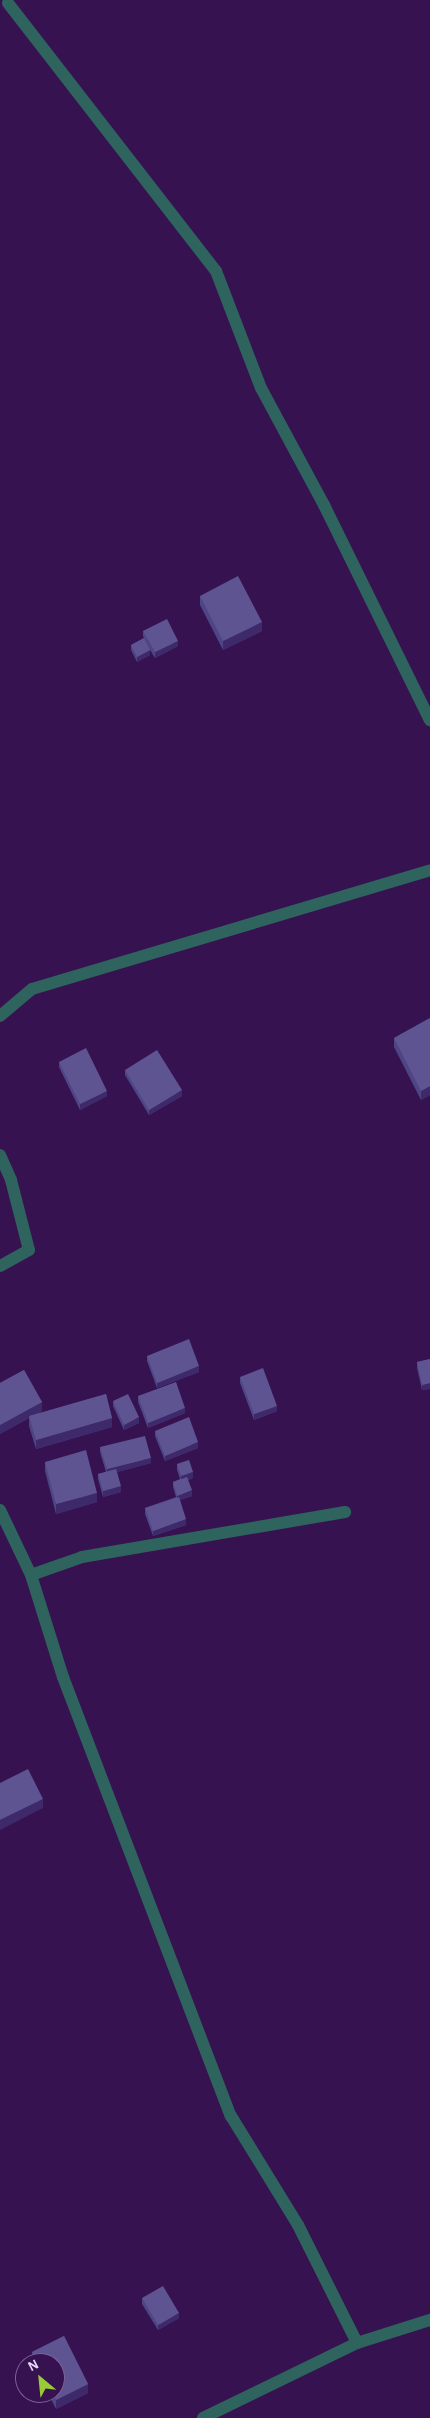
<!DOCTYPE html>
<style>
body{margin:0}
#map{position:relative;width:430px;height:2418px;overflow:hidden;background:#361250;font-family:"Alegreya Sans",sans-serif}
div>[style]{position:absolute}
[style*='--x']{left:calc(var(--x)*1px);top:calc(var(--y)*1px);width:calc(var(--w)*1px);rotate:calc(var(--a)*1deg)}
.street>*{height:12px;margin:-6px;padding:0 6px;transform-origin:6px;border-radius:6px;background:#2e635e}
.wall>*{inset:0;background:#4e4585}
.shaded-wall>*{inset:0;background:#3e2a6a}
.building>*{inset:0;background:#5f5492}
span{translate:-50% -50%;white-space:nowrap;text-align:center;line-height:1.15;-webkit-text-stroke:4.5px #361250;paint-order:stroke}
.north{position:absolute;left:15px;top:2353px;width:50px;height:50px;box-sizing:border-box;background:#361250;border:1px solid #7d6094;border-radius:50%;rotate:332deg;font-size:14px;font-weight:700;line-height:20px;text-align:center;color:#e7d5fb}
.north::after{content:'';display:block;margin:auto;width:18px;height:22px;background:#99cb36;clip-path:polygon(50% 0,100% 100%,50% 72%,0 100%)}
</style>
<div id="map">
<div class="street">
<div style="--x:8;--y:3;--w:339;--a:52.2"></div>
<div style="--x:216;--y:271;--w:125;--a:69"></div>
<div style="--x:261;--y:388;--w:133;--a:61.7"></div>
<div style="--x:324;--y:505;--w:240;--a:63.8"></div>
<div style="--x:0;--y:1016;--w:42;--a:-40.2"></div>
<div style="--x:32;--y:989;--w:415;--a:-16.6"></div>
<div style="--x:0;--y:1155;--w:27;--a:66"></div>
<div style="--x:11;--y:1180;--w:72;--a:75.6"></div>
<div style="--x:29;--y:1250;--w:33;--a:151"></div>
<div style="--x:0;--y:1510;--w:72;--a:64.5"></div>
<div style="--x:31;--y:1575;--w:107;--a:72.6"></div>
<div style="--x:63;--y:1677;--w:470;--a:69.1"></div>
<div style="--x:231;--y:2116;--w:128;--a:58.4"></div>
<div style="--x:298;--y:2225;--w:132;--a:63.4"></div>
<div style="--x:31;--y:1575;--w:54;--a:-19.4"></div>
<div style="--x:82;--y:1557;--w:267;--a:-9.7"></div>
<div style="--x:203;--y:2418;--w:171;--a:-26"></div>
<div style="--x:357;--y:2343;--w:77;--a:-17.5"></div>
</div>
<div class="wall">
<div style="clip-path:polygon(200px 596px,262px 631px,223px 650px,200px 605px)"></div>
<div style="clip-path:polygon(143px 631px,178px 646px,155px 658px,150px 650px,150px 655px,137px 662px,131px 650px,131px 645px,144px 638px,143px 636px)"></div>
<div style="clip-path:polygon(430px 1018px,430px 1095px,421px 1100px,394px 1047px,394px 1038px)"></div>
<div style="clip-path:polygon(59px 1062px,107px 1096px,80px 1110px,59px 1067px)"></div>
<div style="clip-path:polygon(125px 1070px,182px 1096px,149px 1115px,125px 1075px)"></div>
<div style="clip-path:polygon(147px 1356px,199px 1372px,157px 1388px,147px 1361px)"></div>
<div style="clip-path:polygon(430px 1359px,430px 1389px,422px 1390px,417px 1368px,417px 1362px)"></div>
<div style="clip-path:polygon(24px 1370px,42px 1402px,42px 1411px,37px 1414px,106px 1394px,112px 1418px,112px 1427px,36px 1449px,29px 1426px,29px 1418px,0 1434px,0 1383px)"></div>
<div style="clip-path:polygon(240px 1377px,277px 1411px,254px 1420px,240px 1383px)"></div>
<div style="clip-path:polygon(138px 1396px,185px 1413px,148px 1428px,138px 1402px)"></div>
<div style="clip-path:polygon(113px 1401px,139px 1423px,124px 1430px,113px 1406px)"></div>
<div style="clip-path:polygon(155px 1431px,198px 1448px,165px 1461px,155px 1436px)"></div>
<div style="clip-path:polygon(100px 1447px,151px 1463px,117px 1472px,121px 1492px,103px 1497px,98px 1479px,98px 1474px,106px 1472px,100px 1452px)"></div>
<div style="clip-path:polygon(45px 1462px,97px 1502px,56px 1514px,45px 1471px)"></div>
<div style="clip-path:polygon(177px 1464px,193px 1478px,188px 1480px,192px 1496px,180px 1500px,186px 1525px,153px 1536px,145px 1514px,145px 1508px,176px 1497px,173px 1487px,173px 1482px,180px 1479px,177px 1470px)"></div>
<div style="clip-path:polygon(142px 2298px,179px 2318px,158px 2330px,142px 2304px)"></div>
<div style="clip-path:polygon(64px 2336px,88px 2384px,88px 2393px,56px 2409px,48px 2393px,55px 2393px,55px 2363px,33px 2363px,32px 2361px,32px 2352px)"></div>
</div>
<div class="shaded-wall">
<div style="clip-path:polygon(262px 622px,262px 631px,223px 650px,223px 641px)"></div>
<div style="clip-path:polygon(178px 641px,178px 646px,155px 658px,155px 652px)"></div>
<div style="clip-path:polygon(150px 650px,150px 655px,137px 662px,137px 657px)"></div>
<div style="clip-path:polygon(430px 1086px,430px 1095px,421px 1100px,421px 1091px)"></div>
<div style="clip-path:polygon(182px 1090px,182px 1096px,149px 1115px,149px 1110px)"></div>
<div style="clip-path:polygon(107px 1091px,107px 1096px,80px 1110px,80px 1104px)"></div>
<div style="clip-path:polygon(199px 1366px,199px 1372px,157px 1388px,157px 1383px)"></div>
<div style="clip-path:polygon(430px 1383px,430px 1389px,422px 1390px,422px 1385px)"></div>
<div style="clip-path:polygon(42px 1402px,42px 1411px,0 1434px,0 1425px)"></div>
<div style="clip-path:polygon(277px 1406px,277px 1411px,254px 1420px,254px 1414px)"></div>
<div style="clip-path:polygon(185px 1408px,185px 1413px,148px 1428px,148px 1423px)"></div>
<div style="clip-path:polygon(139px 1417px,139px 1423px,124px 1430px,124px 1425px)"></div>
<div style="clip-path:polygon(112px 1418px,112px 1427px,36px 1449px,36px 1440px)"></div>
<div style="clip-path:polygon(198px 1442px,198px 1448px,165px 1461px,165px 1456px)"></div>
<div style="clip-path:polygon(151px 1458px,151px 1463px,107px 1475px,107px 1469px)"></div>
<div style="clip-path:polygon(193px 1472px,193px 1478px,181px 1482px,181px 1476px)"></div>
<div style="clip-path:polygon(121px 1486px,121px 1492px,103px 1497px,103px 1491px)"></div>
<div style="clip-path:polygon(192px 1490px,192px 1496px,177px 1501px,177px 1496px)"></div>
<div style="clip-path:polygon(97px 1493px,97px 1502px,56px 1514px,56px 1504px)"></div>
<div style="clip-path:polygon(186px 1519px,186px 1525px,153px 1536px,153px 1531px)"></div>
<div style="clip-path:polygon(43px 1799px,43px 1808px,0 1830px,0 1820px)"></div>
<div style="clip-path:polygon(179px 2313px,179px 2318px,158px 2330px,158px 2325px)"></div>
<div style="clip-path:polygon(88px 2384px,88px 2393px,56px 2409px,56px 2400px)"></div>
</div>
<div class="building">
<div style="clip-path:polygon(238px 576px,262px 622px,223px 641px,200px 596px)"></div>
<div style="clip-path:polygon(167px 619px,178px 641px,155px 652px,143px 631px)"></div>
<div style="clip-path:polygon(144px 638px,150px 650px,137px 657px,131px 645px)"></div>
<div style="clip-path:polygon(430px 1018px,430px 1086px,421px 1091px,394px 1038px)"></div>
<div style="clip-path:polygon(86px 1048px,107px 1091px,80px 1104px,59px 1062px)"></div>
<div style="clip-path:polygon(157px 1050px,182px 1090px,149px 1110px,125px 1070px)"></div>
<div style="clip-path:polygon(189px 1339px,199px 1366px,157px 1383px,147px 1356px)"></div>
<div style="clip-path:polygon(430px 1359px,430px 1383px,422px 1385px,417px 1362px)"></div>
<div style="clip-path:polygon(263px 1368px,277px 1406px,254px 1414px,240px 1377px)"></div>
<div style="clip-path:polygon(24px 1370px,42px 1402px,0 1425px,0 1383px)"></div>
<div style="clip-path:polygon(176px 1382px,185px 1408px,148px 1423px,138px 1396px)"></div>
<div style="clip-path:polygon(106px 1394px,112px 1418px,36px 1440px,29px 1416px)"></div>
<div style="clip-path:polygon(128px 1394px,139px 1417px,124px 1425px,113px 1401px)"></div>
<div style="clip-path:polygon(189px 1417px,198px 1442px,165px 1456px,155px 1431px)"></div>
<div style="clip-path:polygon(145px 1436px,151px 1458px,107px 1469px,100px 1447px)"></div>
<div style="clip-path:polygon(86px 1450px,97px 1493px,56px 1504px,45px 1462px)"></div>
<div style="clip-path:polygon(189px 1460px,193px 1472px,181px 1476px,177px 1464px)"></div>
<div style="clip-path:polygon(116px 1469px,121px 1486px,103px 1491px,98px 1474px)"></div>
<div style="clip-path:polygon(187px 1477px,192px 1490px,177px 1496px,173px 1482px)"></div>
<div style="clip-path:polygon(179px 1497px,186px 1519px,153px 1531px,145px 1508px)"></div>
<div style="clip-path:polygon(28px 1769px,43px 1799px,0 1820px,0 1783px)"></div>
<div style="clip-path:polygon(163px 2286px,179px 2313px,158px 2325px,142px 2298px)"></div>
<div style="clip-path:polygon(64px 2336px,88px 2384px,56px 2400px,53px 2393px,55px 2393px,55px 2363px,38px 2363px,32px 2352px)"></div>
</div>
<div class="north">N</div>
</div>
